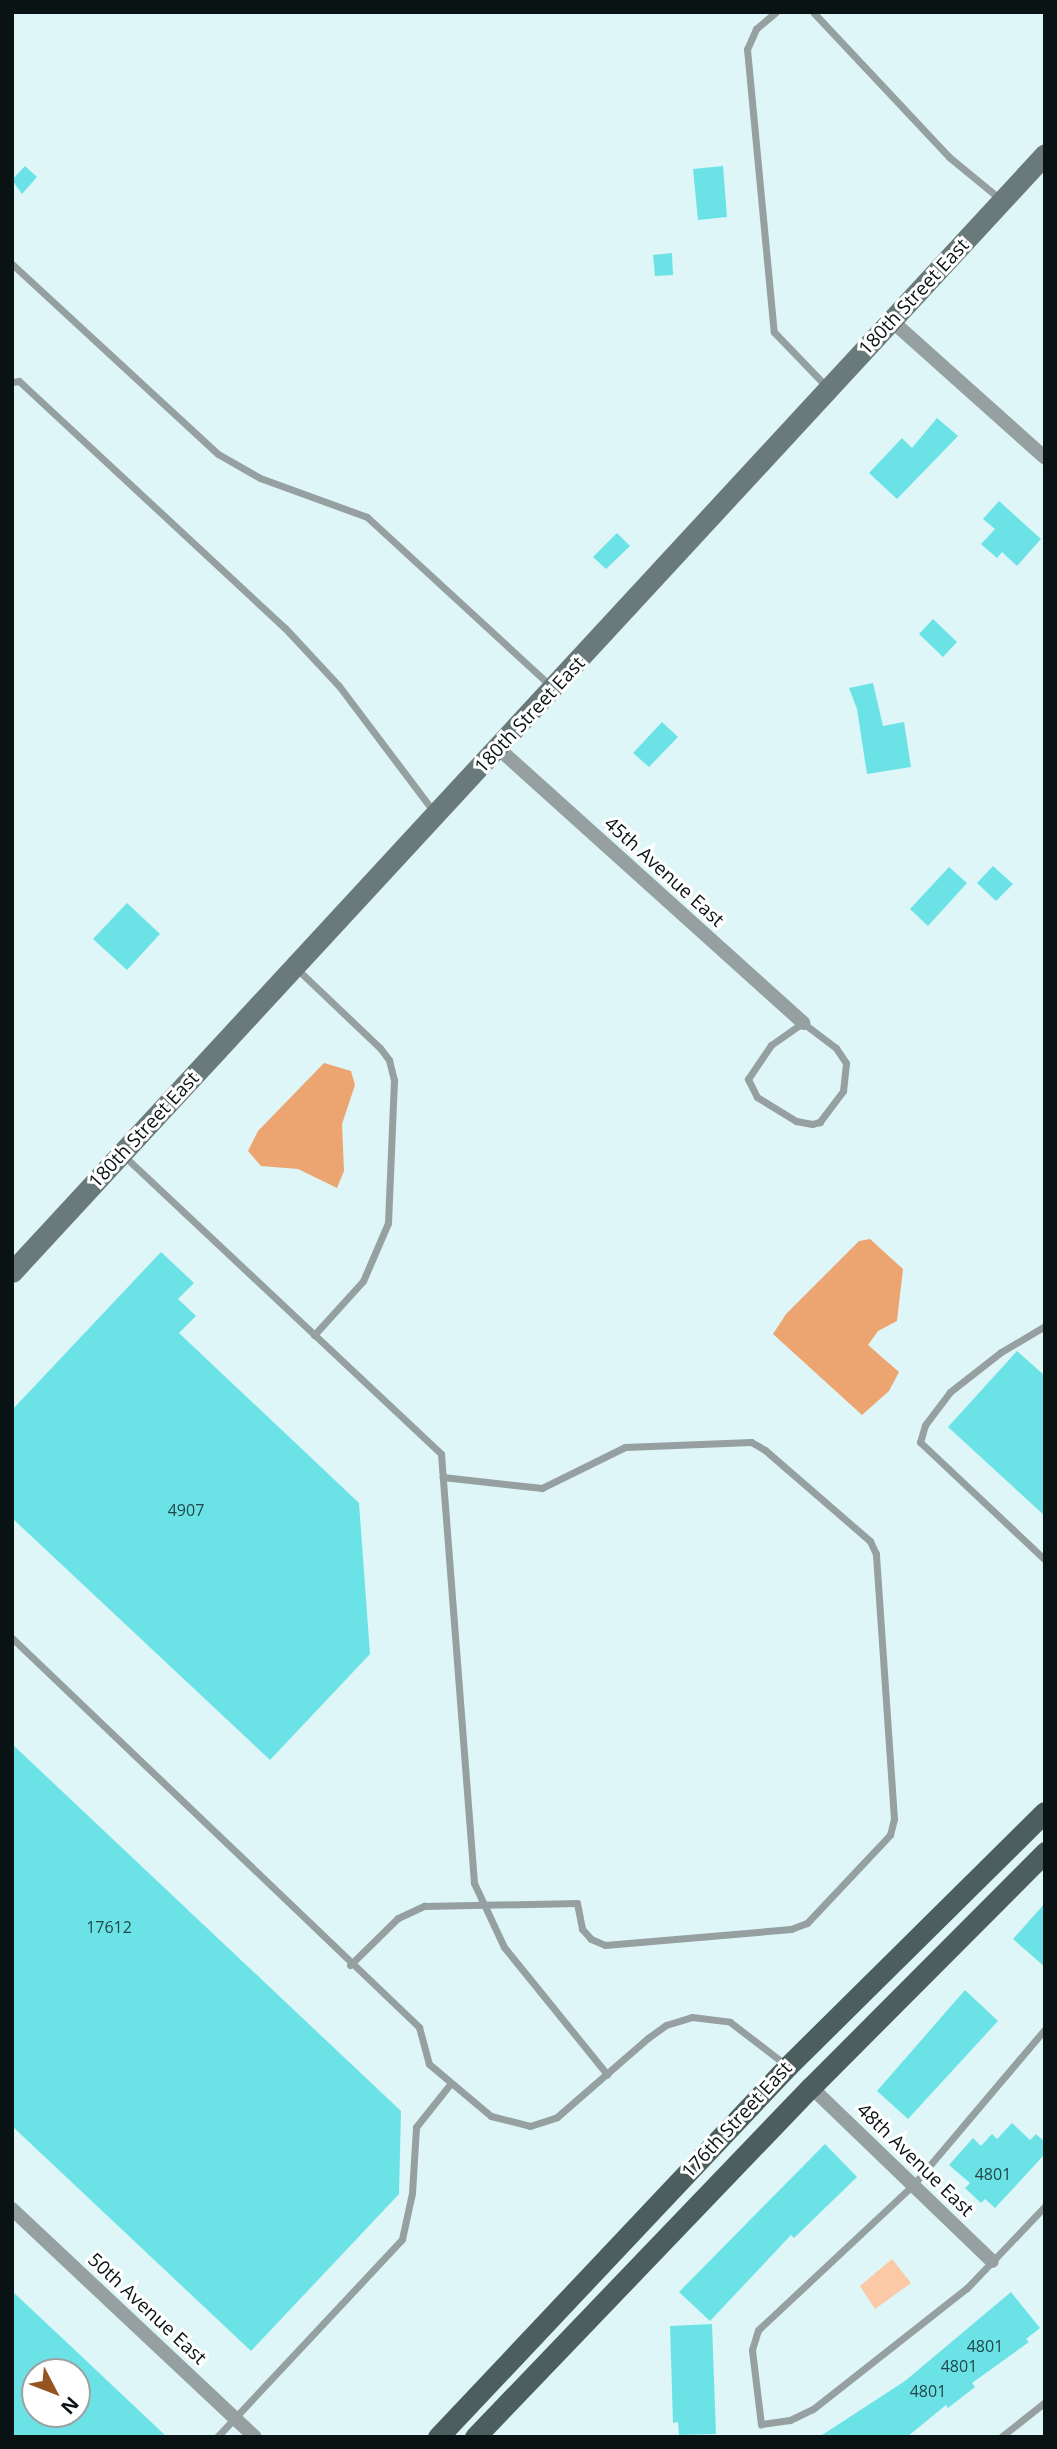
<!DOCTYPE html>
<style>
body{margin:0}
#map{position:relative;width:1057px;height:2449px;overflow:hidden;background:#def6f7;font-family:"Open Sans",sans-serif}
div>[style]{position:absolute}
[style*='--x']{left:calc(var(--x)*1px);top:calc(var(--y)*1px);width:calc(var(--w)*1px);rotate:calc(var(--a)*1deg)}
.green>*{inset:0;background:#fbc9a6}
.water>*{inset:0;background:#eca571}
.building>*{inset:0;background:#6be3e6}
.lane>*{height:7px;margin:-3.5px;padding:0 3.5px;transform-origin:3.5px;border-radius:3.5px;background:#96a0a0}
.street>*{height:14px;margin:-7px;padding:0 7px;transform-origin:7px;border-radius:7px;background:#96a0a0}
.secondary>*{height:21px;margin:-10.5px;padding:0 10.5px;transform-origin:10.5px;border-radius:10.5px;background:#6a7979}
.primary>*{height:21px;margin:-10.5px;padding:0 10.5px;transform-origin:10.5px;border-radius:10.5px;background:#4c5e5e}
span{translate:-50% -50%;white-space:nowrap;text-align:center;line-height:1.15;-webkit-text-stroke:6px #fff;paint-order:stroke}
.number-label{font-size:16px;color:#224748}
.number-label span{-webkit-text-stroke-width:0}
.street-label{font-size:19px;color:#0a1313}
.frame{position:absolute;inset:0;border:14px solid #0a1313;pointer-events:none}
.north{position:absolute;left:21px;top:2358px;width:70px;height:70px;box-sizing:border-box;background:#fff;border:2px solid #9da1a1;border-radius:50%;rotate:132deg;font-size:19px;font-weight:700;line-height:28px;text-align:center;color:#0a1313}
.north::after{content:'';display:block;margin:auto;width:24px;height:32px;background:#965520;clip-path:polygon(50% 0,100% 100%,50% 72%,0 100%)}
</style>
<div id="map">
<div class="green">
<div style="clip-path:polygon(892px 2259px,911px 2283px,875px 2309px,860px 2286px)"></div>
</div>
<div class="water">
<div style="clip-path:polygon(324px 1063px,351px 1071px,355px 1085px,342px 1124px,344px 1171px,337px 1188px,298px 1169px,261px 1166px,248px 1151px,258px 1131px)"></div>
<div style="clip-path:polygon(870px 1239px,903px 1269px,897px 1321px,878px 1331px,868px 1345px,899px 1372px,889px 1391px,862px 1415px,773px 1334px,786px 1314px,859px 1241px)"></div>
</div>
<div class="building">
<div style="clip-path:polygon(25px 166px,37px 177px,22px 194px,12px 180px)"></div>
<div style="clip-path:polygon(723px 166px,727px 217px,698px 220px,693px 169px)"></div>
<div style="clip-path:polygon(672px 253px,673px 275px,655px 276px,653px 255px)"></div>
<div style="clip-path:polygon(937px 418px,958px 436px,897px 499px,869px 473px,902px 438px,912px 448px)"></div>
<div style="clip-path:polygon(999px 501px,1041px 539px,1017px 566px,1002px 552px,997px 558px,981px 544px,995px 529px,983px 519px)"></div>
<div style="clip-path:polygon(617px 533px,630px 546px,606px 569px,593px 557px)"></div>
<div style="clip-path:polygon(933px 619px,957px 642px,943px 657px,919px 634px)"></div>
<div style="clip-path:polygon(873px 683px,883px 726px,904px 722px,911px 767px,867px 774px,857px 709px,849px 688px)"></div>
<div style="clip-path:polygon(662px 722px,678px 737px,649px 767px,633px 753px)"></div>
<div style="clip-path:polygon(993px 866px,1013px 884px,996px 901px,977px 883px)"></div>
<div style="clip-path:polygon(949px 867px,967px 883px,928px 926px,910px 909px)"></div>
<div style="clip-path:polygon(127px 903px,160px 934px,127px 970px,93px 939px)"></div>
<div style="clip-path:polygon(161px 1252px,194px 1283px,178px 1299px,196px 1316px,179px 1333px,359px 1503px,370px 1654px,270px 1760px,12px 1518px,12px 1410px)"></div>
<div style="clip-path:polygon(1017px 1351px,1045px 1376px,1045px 1516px,948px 1427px)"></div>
<div style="clip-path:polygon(12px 1744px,401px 2111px,399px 2194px,251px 2351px,12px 2126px)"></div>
<div style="clip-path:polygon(1045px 1903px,1045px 1967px,1013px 1939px)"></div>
<div style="clip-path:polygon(965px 1990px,998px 2021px,908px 2119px,877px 2091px)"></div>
<div style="clip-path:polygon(1012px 2123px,1030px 2140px,1036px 2134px,1045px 2142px,1045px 2154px,995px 2208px,985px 2199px,981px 2203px,965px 2188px,970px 2183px,949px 2165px,973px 2138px,981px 2146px,992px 2134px,997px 2139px)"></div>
<div style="clip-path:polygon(825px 2144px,857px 2177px,794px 2238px,791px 2235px,710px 2321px,679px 2292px)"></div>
<div style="clip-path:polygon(evenodd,12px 2291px,77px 2352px,167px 2437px,12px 2437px,12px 2291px,35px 2372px,77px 2372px,77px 2414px,35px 2414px,35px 2372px)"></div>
<div style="clip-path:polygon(1011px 2292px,1040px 2328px,1026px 2339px,1029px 2342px,972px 2383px,975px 2387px,948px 2408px,946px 2405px,907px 2437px,819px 2437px,905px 2381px)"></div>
<div style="clip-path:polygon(712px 2324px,716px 2434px,679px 2435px,678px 2422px,673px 2423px,670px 2326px)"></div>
</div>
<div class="lane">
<div style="--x:776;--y:12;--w:26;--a:140"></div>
<div style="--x:756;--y:29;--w:22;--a:114"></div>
<div style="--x:747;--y:49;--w:284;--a:84.6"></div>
<div style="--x:774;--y:332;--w:76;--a:46.1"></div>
<div style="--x:813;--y:12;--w:199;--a:46.8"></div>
<div style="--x:949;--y:157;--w:65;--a:39.4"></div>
<div style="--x:12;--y:264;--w:280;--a:42.7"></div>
<div style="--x:218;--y:454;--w:48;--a:29.7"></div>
<div style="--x:260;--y:478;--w:114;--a:20"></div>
<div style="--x:367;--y:517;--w:250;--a:42.6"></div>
<div style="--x:12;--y:382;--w:7;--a:-8"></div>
<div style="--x:19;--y:381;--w:363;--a:42.9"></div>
<div style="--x:285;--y:628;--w:79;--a:47"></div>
<div style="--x:339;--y:686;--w:158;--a:53"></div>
<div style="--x:296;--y:968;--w:116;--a:43.6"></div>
<div style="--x:380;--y:1048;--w:15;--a:53"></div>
<div style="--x:389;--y:1060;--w:21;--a:76"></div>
<div style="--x:394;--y:1080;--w:143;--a:92.4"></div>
<div style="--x:388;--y:1223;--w:63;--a:113.3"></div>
<div style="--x:363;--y:1281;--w:73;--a:132.2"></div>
<div style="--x:803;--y:1023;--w:41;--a:37.1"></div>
<div style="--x:836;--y:1048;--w:18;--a:56"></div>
<div style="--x:846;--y:1063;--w:28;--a:96"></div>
<div style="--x:843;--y:1091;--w:39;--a:127"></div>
<div style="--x:820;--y:1122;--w:8;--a:166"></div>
<div style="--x:812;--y:1124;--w:16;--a:-169"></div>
<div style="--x:796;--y:1121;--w:46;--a:-148.4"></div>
<div style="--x:757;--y:1097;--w:20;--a:-117"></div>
<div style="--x:748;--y:1079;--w:41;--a:-55.9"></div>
<div style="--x:771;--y:1045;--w:39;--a:-35"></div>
<div style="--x:123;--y:1155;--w:436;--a:43.2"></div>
<div style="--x:441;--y:1454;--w:430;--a:85.6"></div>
<div style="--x:474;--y:1883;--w:71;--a:64.9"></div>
<div style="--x:504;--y:1947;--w:164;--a:51"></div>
<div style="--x:1045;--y:1326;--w:51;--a:149.4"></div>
<div style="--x:1001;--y:1352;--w:65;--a:141.9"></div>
<div style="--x:950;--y:1392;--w:41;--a:127.1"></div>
<div style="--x:925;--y:1425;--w:18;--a:106"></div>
<div style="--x:920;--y:1442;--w:172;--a:43.3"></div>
<div style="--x:12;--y:1638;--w:563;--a:43.7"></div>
<div style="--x:419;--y:2027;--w:38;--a:75"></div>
<div style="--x:429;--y:2064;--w:81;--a:40"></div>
<div style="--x:491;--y:2116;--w:40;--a:14.4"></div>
<div style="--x:530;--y:2126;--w:28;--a:-18"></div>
<div style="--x:557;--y:2117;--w:121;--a:-41"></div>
<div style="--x:648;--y:2038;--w:22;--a:-36"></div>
<div style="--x:666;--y:2025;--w:27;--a:-17"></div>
<div style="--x:692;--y:2017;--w:38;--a:7"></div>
<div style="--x:730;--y:2022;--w:71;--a:37.5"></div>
<div style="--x:350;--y:1965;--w:67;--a:-44.4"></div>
<div style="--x:398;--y:1918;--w:29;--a:-25"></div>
<div style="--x:424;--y:1906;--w:153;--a:-1.1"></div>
<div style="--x:577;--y:1903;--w:26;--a:79"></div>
<div style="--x:582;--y:1929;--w:13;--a:48"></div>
<div style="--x:591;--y:1939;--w:15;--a:23"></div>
<div style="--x:605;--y:1945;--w:187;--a:-4.9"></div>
<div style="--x:791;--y:1929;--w:17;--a:-21"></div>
<div style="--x:807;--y:1923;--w:121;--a:-46.7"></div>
<div style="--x:890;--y:1835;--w:16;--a:-76"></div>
<div style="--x:894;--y:1819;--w:266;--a:-93.9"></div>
<div style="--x:876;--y:1554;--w:14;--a:-115"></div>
<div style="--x:870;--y:1541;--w:139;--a:-139.1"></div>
<div style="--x:765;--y:1450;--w:16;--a:-150"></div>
<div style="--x:751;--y:1442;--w:126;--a:177.7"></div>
<div style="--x:625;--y:1447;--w:93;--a:153.7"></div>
<div style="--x:542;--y:1488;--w:100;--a:-173.7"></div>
<div style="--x:1045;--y:2029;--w:204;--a:130.2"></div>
<div style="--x:913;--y:2185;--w:212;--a:136.9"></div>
<div style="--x:758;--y:2330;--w:21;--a:107"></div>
<div style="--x:752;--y:2350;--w:75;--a:83.1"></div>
<div style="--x:761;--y:2424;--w:29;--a:-8"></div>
<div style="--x:790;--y:2420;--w:25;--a:-26"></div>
<div style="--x:813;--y:2409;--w:196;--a:-38.2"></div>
<div style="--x:967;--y:2288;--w:113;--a:-46.4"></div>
<div style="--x:217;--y:2437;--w:271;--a:-46.9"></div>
<div style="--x:402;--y:2239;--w:47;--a:-77.7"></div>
<div style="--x:412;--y:2193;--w:66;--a:-86.5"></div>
<div style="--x:416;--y:2127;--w:56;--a:-51.5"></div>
<div style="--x:1001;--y:2437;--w:56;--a:-38.5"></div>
</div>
<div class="street">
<div style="--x:892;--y:321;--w:205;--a:41.8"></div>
<div style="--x:498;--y:748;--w:411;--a:42"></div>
<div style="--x:811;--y:2087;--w:251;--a:43.9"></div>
<div style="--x:12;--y:2209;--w:333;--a:43.2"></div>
</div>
<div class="secondary">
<div style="--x:12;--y:1272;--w:1522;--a:-47.26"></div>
</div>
<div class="primary">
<div style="--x:438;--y:2437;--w:510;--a:-46.67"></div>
<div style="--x:788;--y:2066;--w:361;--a:-44.7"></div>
<div style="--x:475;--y:2437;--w:485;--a:-46.2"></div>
<div style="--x:811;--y:2087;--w:332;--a:-45.1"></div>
</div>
<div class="number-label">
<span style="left:186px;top:1510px">4907</span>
<span style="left:109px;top:1927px">17612</span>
<span style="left:993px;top:2174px">4801</span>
<span style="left:985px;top:2346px">4801</span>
<span style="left:959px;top:2366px">4801</span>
<span style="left:928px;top:2391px">4801</span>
</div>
<div class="street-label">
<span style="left:914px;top:297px;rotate:-47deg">180th Street East</span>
<span style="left:530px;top:715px;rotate:-47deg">180th Street East</span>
<span style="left:664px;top:872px;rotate:42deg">45th Avenue East</span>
<span style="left:144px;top:1130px;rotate:-47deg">180th Street East</span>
<span style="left:737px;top:2120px;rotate:-47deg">176th Street East</span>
<span style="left:915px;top:2160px;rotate:44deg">48th Avenue East</span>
<span style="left:147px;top:2309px;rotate:43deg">50th Avenue East</span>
</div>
<div class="frame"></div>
<div class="north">N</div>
</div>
